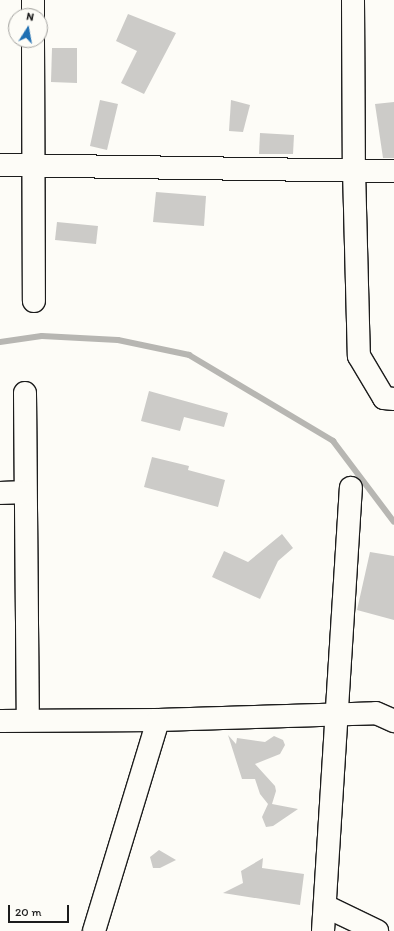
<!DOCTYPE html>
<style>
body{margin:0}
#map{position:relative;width:394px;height:931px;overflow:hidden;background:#fdfcf7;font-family:Itim,sans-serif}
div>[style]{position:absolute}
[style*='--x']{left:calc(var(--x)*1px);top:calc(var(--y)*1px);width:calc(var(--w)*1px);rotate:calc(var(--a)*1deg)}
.stream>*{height:6px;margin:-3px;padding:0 3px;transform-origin:3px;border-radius:3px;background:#b7b6b2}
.building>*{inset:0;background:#cccbc8}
.roads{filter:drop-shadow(1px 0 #1c1c1c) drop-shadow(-1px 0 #1c1c1c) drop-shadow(0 1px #1c1c1c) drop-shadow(0 -1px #1c1c1c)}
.minor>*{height:22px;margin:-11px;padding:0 11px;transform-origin:11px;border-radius:11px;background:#fdfcf7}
span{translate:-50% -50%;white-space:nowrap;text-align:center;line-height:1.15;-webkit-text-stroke:3.5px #fdfcf7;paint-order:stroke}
.north{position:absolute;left:8px;top:8px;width:40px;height:40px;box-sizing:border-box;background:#fdfcf7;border:1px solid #a3a29f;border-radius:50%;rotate:11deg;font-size:11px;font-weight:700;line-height:16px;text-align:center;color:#1c1c1c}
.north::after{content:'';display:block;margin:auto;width:14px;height:18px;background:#1f6fb2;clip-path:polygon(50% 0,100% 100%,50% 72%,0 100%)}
.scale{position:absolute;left:8px;top:905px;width:61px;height:18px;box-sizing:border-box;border:2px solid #1c1c1c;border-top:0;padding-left:5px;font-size:12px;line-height:14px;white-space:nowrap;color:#1c1c1c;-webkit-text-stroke:3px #fdfcf7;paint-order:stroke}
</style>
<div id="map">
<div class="stream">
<div style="--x:0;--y:342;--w:42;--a:-8.1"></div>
<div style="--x:42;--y:336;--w:76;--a:3"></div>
<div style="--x:118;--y:340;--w:73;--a:11.9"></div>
<div style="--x:189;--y:355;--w:168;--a:30.8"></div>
<div style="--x:333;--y:441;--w:101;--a:53"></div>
</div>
<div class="building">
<div style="clip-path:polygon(128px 14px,176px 33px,144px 94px,121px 83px,137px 51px,116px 41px)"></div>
<div style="clip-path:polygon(52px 48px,77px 48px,77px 83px,51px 82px)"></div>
<div style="clip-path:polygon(100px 100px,118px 104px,107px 150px,90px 146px)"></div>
<div style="clip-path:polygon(231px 100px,250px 105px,243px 132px,229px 131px)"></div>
<div style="clip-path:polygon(394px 102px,394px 158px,383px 158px,375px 104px)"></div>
<div style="clip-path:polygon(260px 133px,294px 135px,293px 154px,259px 154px)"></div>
<div style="clip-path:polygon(156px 192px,206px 196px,204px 226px,153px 222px)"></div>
<div style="clip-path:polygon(57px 222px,98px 226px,96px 244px,55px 240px)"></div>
<div style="clip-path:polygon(149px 391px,228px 413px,224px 427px,184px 417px,180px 431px,141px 421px)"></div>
<div style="clip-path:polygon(152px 457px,189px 466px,188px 470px,225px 480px,218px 507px,144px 487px)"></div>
<div style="clip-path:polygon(282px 534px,293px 548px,278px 561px,260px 599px,212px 577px,224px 551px,248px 562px)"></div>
<div style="clip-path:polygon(370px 552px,394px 556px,394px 620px,357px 610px)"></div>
<div style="clip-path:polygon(228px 735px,236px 744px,237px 738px,265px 742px,274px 736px,283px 740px,285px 745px,280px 754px,255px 764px,275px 786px,276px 791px,272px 804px,298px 809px,273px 826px,266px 827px,262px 817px,268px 804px,260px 794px,255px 779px,242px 779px)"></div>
<div style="clip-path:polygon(159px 850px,176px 860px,160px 868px,153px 868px,150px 857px)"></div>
<div style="clip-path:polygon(263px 858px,262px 868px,304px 874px,300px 905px,223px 893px,243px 883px,241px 871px)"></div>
</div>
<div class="roads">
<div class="minor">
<div style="--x:33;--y:0;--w:16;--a:90"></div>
<div style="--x:353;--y:0;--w:170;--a:89.7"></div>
<div style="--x:354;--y:170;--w:186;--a:88.5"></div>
<div style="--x:359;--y:356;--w:49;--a:59.2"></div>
<div style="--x:384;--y:398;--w:10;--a:6"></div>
<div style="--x:33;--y:40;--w:261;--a:89.8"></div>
<div style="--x:0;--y:165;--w:394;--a:0.9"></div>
<div style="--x:25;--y:393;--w:327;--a:89.5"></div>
<div style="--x:0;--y:493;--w:24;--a:-2"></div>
<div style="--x:0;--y:721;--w:158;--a:-0.4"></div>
<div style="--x:158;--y:720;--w:218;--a:-1.8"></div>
<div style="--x:376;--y:713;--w:20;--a:24"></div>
<div style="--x:325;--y:906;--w:58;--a:25.7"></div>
<div style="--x:94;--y:931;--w:220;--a:-73.1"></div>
<div style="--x:323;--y:931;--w:444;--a:-86.4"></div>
</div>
</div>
<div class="north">N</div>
<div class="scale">20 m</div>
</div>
